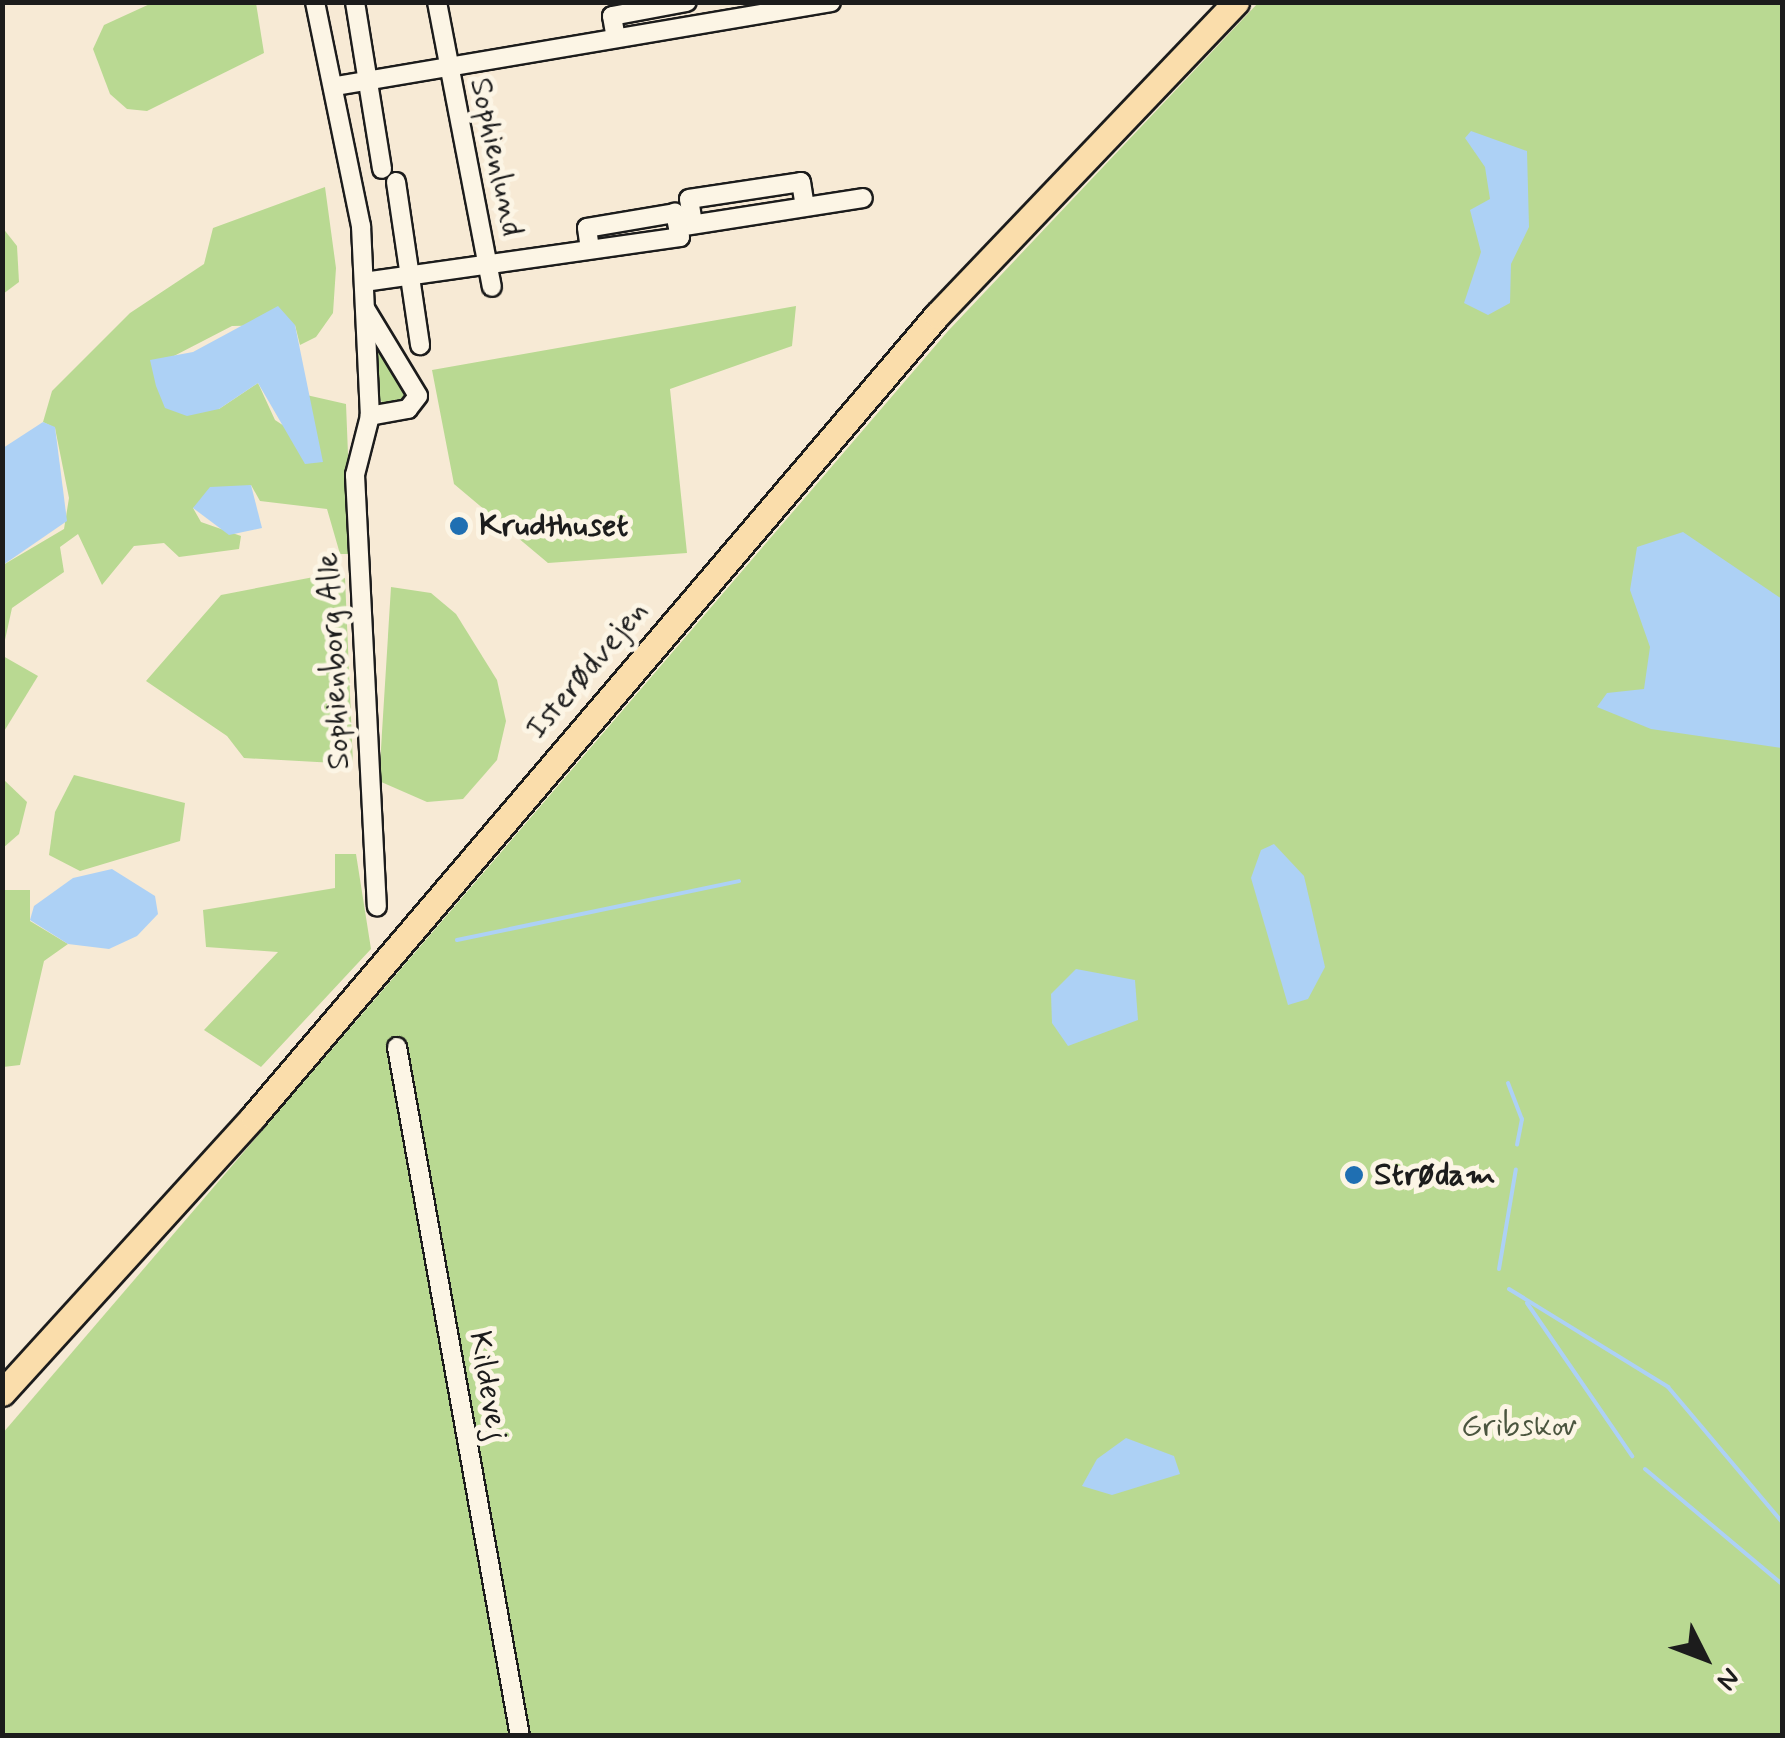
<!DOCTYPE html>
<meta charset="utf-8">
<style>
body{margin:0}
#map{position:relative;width:1785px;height:1738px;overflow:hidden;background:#f7ead5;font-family:Mynerve,sans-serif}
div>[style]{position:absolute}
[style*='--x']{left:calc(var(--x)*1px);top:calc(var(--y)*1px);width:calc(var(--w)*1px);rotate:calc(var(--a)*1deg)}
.green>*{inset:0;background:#b9d992}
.water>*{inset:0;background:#add1f5}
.stream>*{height:4px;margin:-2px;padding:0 2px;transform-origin:2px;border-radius:2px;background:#add1f5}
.roads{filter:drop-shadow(2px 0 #1c1c1c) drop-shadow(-2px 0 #1c1c1c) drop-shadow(0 2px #1c1c1c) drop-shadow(0 -2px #1c1c1c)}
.minor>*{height:18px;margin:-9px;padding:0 9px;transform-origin:9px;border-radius:9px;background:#fcf5e5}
.highway>*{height:25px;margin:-12.5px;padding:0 12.5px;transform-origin:12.5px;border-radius:12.5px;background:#faddab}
.dots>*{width:28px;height:28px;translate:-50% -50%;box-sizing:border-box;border:5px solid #fcf5e5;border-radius:50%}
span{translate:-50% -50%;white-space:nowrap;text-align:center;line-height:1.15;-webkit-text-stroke:10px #fcf5e5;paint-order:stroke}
.street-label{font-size:32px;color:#1c1c1c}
.poi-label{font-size:32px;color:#1c1c1c;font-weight:700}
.left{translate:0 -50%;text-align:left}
.park-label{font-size:32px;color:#4b553f}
.frame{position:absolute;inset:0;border:5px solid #1c1c1c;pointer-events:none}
.north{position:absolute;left:1655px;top:1608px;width:100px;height:100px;-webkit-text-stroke:8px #fcf5e5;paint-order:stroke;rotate:132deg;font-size:28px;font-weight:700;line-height:40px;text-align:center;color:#1c1c1c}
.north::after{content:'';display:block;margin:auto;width:35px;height:45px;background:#1c1c1c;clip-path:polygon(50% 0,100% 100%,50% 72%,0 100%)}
</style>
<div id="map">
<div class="green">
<div style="clip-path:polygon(152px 3px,256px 3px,264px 53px,147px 111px,127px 109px,110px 94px,93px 49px,104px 25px)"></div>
<div style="clip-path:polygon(1258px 3px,1782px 3px,1782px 1735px,3px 1735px,2px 1434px,948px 331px)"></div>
<div style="clip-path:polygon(325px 187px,336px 268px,333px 313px,316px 337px,300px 345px,295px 325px,232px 326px,172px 357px,219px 409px,258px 383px,275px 420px,319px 449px,302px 394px,346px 404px,352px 554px,340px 554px,327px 509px,260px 501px,251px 485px,193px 508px,201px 522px,241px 536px,239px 549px,179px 557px,164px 543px,134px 546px,102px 585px,78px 534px,60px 547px,64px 572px,12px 608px,3px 649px,3px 565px,64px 529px,69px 498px,55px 428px,43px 422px,52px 391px,130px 313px,204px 264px,213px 228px)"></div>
<div style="clip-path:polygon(2px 227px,17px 246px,19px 282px,3px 294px)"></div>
<div style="clip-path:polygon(796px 306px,792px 346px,670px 389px,687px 553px,548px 563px,454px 484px,432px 370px)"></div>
<div style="clip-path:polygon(375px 329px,409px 399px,387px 408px,377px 396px)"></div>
<div style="clip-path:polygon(319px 576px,345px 578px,353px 764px,244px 758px,227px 736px,146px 681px,221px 595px)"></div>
<div style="clip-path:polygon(391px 587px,431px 593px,456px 614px,497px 680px,506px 721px,497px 760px,463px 799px,427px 802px,379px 781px)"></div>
<div style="clip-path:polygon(3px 656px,38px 676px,3px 733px,2px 732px)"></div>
<div style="clip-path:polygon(74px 775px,185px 803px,180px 841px,80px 871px,49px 855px,55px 812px)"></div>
<div style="clip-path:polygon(2px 778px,27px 802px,19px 834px,3px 848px)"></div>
<div style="clip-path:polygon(335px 854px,356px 854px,371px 949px,261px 1067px,204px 1030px,278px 952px,206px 947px,203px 910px,335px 888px)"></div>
<div style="clip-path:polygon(3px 890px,30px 890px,30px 921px,68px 944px,44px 961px,20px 1065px,3px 1067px)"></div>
</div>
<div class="water">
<div style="clip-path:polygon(1471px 131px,1527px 151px,1529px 227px,1511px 264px,1510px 303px,1488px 315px,1464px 303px,1481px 252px,1470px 210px,1490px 199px,1485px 167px,1465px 138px)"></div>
<div style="clip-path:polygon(278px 306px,295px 325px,323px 462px,305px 464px,258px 383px,219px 409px,187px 416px,165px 408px,156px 386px,150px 360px,193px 352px)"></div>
<div style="clip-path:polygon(43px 422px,55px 427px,67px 521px,3px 565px,3px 448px)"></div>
<div style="clip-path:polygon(251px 485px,262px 528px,229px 535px,193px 508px,210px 487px)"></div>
<div style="clip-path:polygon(1683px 532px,1782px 599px,1782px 748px,1651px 729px,1597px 707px,1607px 693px,1644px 689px,1650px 647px,1630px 590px,1637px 547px)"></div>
<div style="clip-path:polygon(1274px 844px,1304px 876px,1325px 967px,1308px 999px,1288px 1005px,1251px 878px,1261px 850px)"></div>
<div style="clip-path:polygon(112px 869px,155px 896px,158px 914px,137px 936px,109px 949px,68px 944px,30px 920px,34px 906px,73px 878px)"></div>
<div style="clip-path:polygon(1076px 969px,1135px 980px,1138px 1020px,1068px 1046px,1052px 1023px,1051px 994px)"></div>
<div style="clip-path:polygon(1126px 1438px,1174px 1456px,1180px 1474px,1112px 1495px,1082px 1486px,1097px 1459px)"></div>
</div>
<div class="stream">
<div style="--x:457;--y:940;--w:288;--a:-11.8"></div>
<div style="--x:1508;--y:1083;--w:39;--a:69"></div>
<div style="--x:1522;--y:1119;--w:26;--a:101"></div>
<div style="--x:1499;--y:1269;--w:101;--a:-80.4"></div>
<div style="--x:1509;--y:1289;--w:187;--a:31.6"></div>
<div style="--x:1668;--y:1387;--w:177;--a:49.8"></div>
<div style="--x:1527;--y:1303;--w:186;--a:55.5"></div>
<div style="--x:1645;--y:1469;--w:179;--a:40"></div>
</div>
<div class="roads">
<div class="minor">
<div style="--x:315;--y:2;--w:229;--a:78.4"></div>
<div style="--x:361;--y:226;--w:190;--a:87.3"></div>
<div style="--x:370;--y:416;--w:61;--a:104.3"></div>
<div style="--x:355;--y:475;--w:432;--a:87.1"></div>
<div style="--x:355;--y:2;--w:169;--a:80.8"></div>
<div style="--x:437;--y:2;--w:290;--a:79.1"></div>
<div style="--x:615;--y:33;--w:17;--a:-100"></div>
<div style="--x:612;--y:16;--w:76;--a:-10.6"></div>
<div style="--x:336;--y:86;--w:502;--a:-9.63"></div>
<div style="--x:396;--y:182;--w:165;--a:81.6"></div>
<div style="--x:693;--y:224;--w:25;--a:-99"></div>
<div style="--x:689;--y:199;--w:113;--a:-8.6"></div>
<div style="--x:801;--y:182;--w:25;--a:81"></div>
<div style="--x:678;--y:227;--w:187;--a:-8.9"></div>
<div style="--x:364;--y:282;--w:319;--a:-8.1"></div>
<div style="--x:680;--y:237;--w:25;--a:-102"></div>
<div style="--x:675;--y:213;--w:89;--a:170.3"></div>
<div style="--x:587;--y:228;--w:15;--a:82"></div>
<div style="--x:366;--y:310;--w:100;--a:58.8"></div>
<div style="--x:418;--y:396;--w:16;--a:128"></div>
<div style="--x:408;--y:409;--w:39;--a:170"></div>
<div style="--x:397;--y:1047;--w:700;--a:79.88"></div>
</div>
<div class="highway">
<div style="--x:2;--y:1393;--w:373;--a:-47.7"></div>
<div style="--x:253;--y:1117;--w:1054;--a:-49.54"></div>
<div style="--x:937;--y:315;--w:433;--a:-46.3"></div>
</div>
</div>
<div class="dots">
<div style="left:459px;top:526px;background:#1f6fb2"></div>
<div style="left:1354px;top:1175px;background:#1f6fb2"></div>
</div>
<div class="street-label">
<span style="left:496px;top:157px;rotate:78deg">Sophienlund</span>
<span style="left:334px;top:661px;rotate:-93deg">Sophienborg Alle</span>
<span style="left:587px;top:670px;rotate:-50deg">Isterødvejen</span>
<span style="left:488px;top:1386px;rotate:80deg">Kildevej</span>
</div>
<div class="poi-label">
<span class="left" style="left:479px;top:526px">Krudthuset</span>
<span class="left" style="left:1374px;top:1175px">Strødam</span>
</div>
<div class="park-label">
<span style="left:1519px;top:1426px">Gribskov</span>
</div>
<div class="frame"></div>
<div class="north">N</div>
</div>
